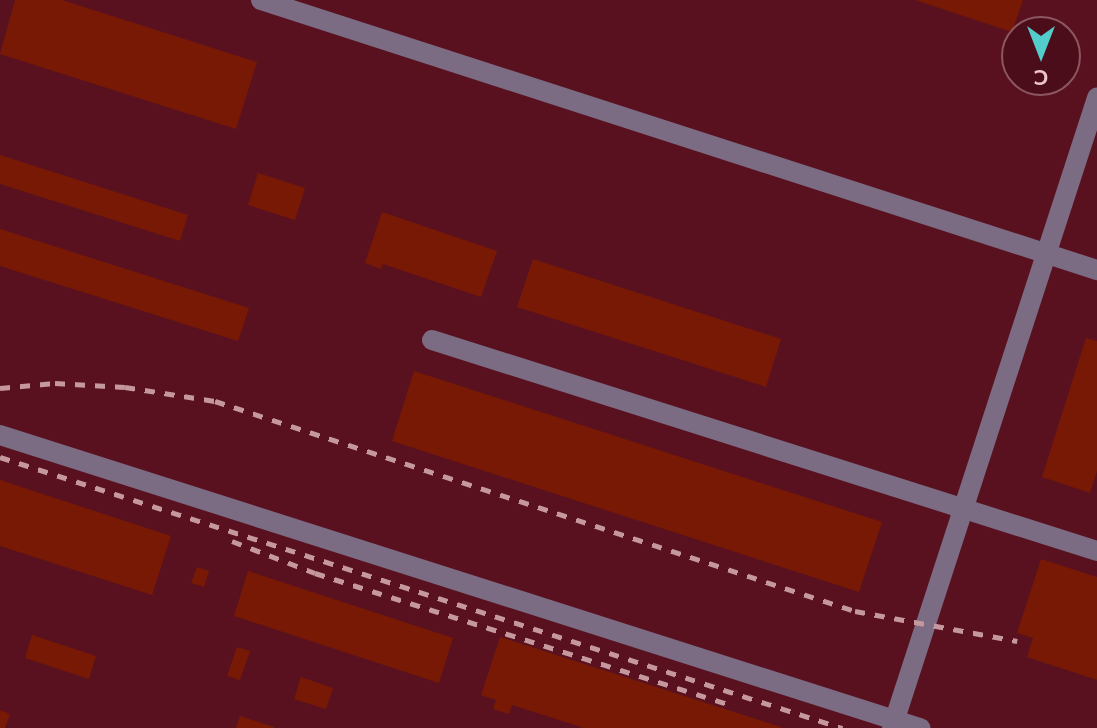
<!DOCTYPE html>
<meta charset="utf-8">
<style>
body{margin:0}
#map{position:relative;width:1097px;height:728px;overflow:hidden;background:#4c0d1b;font-family:Mulish,sans-serif}
div>[style]{position:absolute}
[style*='--x']{left:calc(var(--x)*1px);top:calc(var(--y)*1px);width:calc(var(--w)*1px);rotate:calc(var(--a)*1deg)}
.built>*{inset:0;background:#591120}
.building>*{inset:0;background:#771904}
.minor>*{height:20px;margin:-10px;padding:0 10px;transform-origin:10px;border-radius:10px;background:#7b6c84}
.rail>*{height:5px;margin-top:-2.5px;transform-origin:0;background:repeating-linear-gradient(90deg,#c5989d 0 10px,transparent 0 20px)}
span{translate:-50% -50%;white-space:nowrap;text-align:center;line-height:1.15;-webkit-text-stroke:7px #4c0d1b;paint-order:stroke}
.north{position:absolute;left:1001px;top:16px;width:80px;height:80px;box-sizing:border-box;background:#4c0d1b;border:2px solid #8d5760;border-radius:50%;rotate:180deg;font-size:22px;font-weight:700;line-height:32px;text-align:center;color:#eec6c8}
.north::after{content:'';display:block;margin:auto;width:28px;height:36px;background:#53cdcb;clip-path:polygon(50% 0,100% 100%,50% 72%,0 100%)}
</style>
<div id="map">
<div class="built">
<div style="clip-path:polygon(evenodd,0 0,1097px 0,1097px 728px,0 728px,0 0,1017px 32px,1065px 32px,1065px 80px,1017px 80px,1017px 32px)"></div>
</div>
<div class="building">
<div style="clip-path:polygon(15px 0,62px 0,257px 62px,236px 129px,0 54px)"></div>
<div style="clip-path:polygon(915px 0,1023px 0,1012px 32px)"></div>
<div style="clip-path:polygon(0 155px,188px 215px,180px 241px,0 184px)"></div>
<div style="clip-path:polygon(258px 173px,305px 188px,295px 220px,248px 205px)"></div>
<div style="clip-path:polygon(382px 212px,497px 251px,481px 297px,383px 264px,381px 269px,365px 263px)"></div>
<div style="clip-path:polygon(0 229px,249px 308px,238px 341px,0 266px)"></div>
<div style="clip-path:polygon(533px 259px,781px 339px,766px 387px,517px 307px)"></div>
<div style="clip-path:polygon(1086px 338px,1097px 341px,1097px 471px,1090px 493px,1042px 477px)"></div>
<div style="clip-path:polygon(414px 371px,882px 522px,859px 592px,392px 441px)"></div>
<div style="clip-path:polygon(0 480px,171px 536px,152px 595px,0 546px)"></div>
<div style="clip-path:polygon(1041px 559px,1097px 577px,1097px 680px,1027px 657px,1033px 638px,1017px 633px)"></div>
<div style="clip-path:polygon(197px 567px,209px 571px,204px 587px,191px 583px)"></div>
<div style="clip-path:polygon(248px 571px,453px 638px,439px 683px,234px 616px)"></div>
<div style="clip-path:polygon(32px 635px,96px 656px,89px 679px,25px 658px)"></div>
<div style="clip-path:polygon(500px 637px,781px 727px,781px 728px,584px 728px,512px 705px,509px 714px,493px 709px,496px 700px,481px 695px)"></div>
<div style="clip-path:polygon(237px 647px,250px 651px,240px 680px,227px 676px)"></div>
<div style="clip-path:polygon(301px 677px,333px 688px,326px 709px,294px 699px)"></div>
<div style="clip-path:polygon(0 710px,10px 714px,5px 728px,0 728px)"></div>
<div style="clip-path:polygon(240px 716px,274px 727px,274px 728px,236px 728px)"></div>
</div>
<div class="minor">
<div style="--x:261;--y:0;--w:879;--a:17.9"></div>
<div style="--x:432;--y:340;--w:698;--a:17.6"></div>
<div style="--x:0;--y:435;--w:966;--a:17.67"></div>
<div style="--x:892;--y:728;--w:663;--a:-71.98"></div>
</div>
<div class="rail">
<div style="--x:0;--y:388;--w:55;--a:-5.2"></div>
<div style="--x:55;--y:383;--w:70;--a:3.3"></div>
<div style="--x:125;--y:387;--w:91;--a:8.8"></div>
<div style="--x:215;--y:401;--w:674;--a:18.17"></div>
<div style="--x:855;--y:611;--w:165;--a:10.5"></div>
<div style="--x:0;--y:457;--w:885;--a:17.84"></div>
<div style="--x:232;--y:541;--w:89;--a:21.1"></div>
<div style="--x:315;--y:573;--w:435;--a:17.6"></div>
</div>
<div class="north">С</div>
</div>
